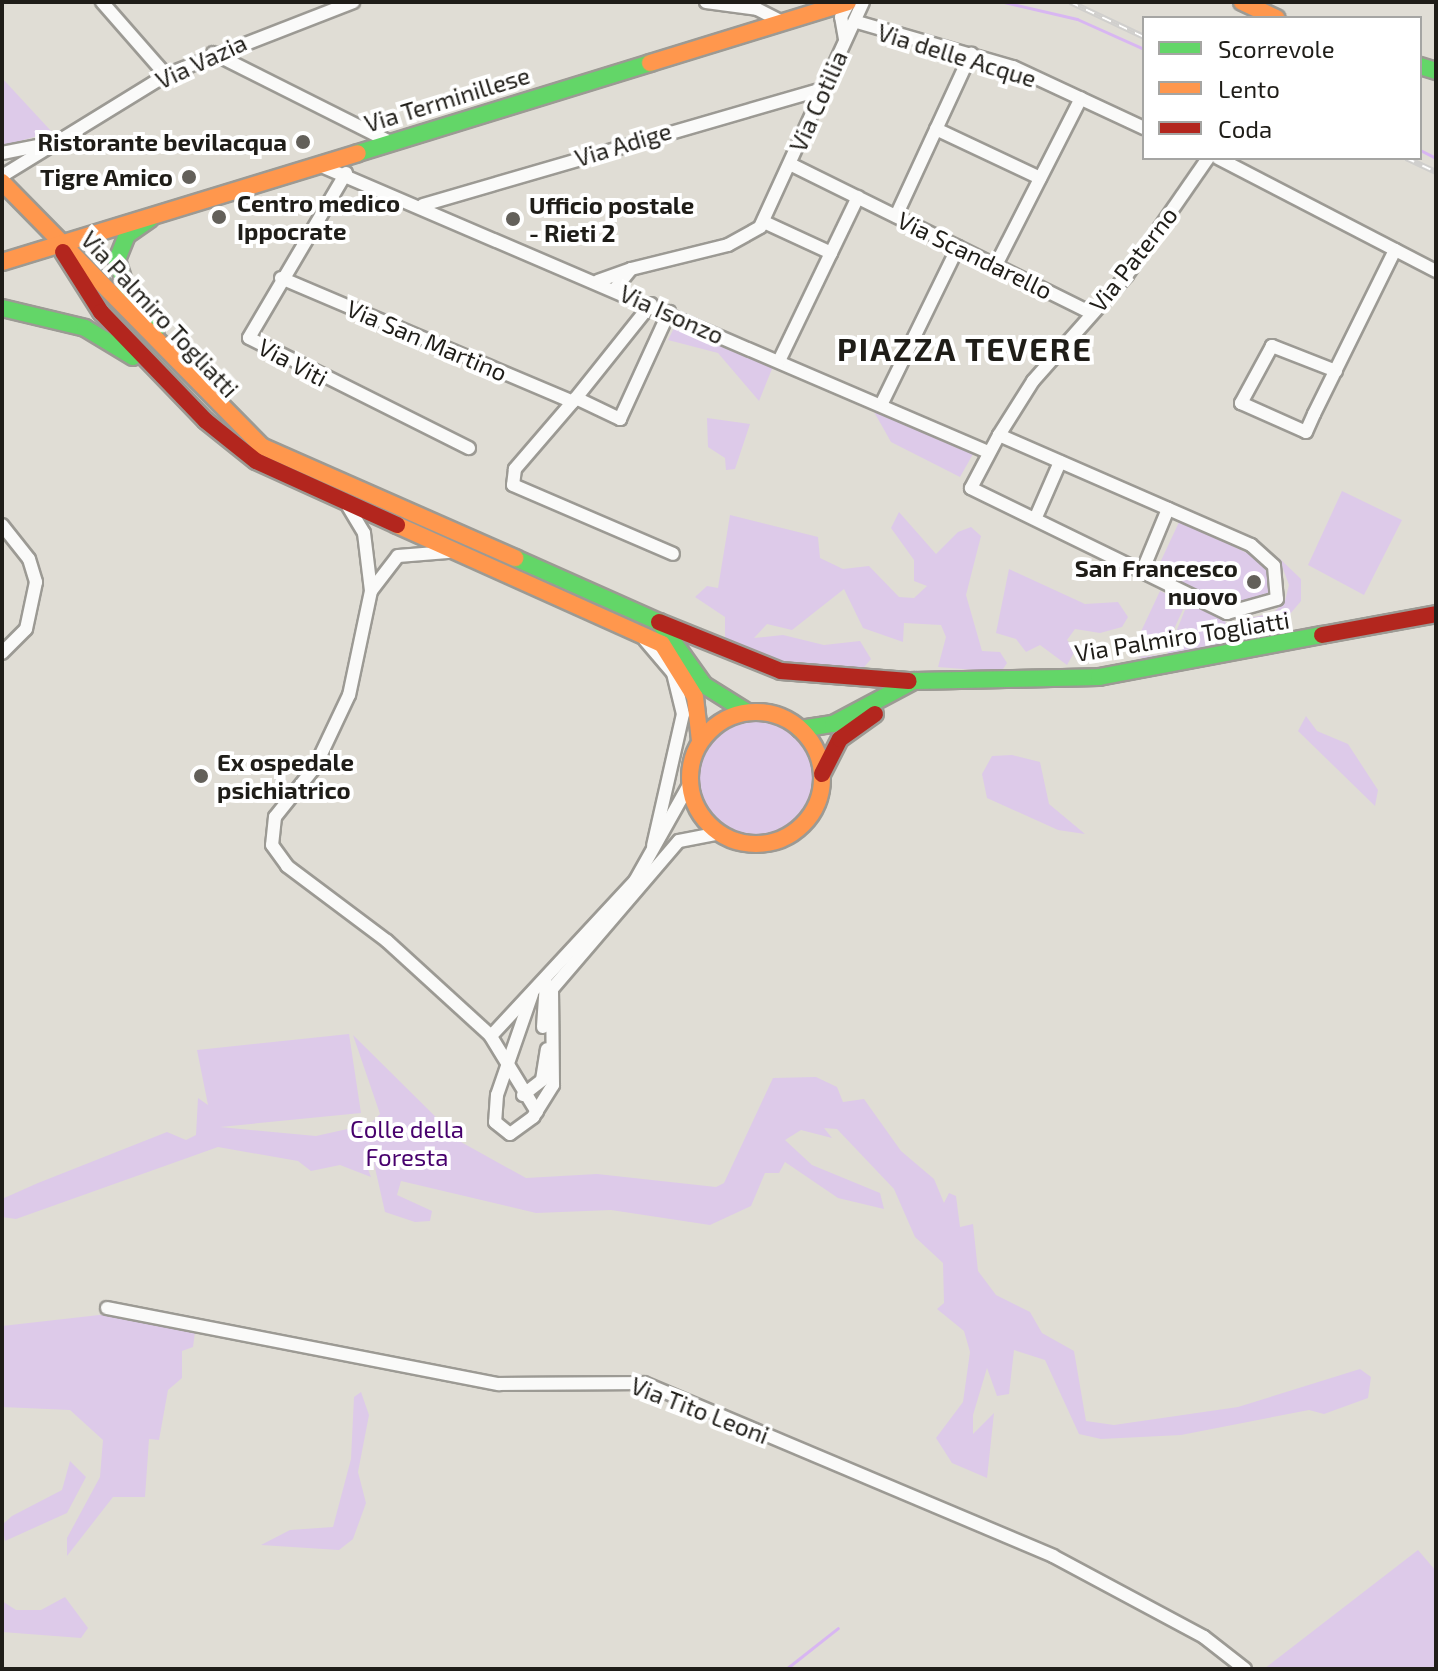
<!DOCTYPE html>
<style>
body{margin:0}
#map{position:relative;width:1438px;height:1671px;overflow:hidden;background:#e0ddd5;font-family:"Exo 2",sans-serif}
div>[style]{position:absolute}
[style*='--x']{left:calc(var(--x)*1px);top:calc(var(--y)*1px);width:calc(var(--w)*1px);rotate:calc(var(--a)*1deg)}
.green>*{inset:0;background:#ddcae9}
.round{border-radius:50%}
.stream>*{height:3px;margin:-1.5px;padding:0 1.5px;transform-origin:1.5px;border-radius:1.5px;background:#d8b6f2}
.roads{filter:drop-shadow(2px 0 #9c9a94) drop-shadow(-2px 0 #9c9a94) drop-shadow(0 2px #9c9a94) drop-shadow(0 -2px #9c9a94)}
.street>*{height:12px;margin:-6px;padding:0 6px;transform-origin:6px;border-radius:6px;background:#fafaf9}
.fast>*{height:16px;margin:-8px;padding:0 8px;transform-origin:8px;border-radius:8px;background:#63d668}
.slow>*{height:16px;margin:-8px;padding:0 8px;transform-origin:8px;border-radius:8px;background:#ff974d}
.slow>.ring{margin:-8px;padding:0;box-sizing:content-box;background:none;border:16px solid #ff974d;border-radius:50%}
.jam>*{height:16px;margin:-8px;padding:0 8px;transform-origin:8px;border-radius:8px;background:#b3261e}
.rail>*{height:6px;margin-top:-3px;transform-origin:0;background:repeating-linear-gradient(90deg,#fff 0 9px,#d0cfcd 0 18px);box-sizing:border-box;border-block:2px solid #d0cfcd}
.dots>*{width:22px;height:22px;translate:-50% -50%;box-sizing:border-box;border:4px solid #fff;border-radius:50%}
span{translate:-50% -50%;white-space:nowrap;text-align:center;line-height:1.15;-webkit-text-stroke:8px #fff;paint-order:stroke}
.street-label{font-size:24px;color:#1f1d18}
.poi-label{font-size:24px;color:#1f1d18;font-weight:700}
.right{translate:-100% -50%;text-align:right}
.left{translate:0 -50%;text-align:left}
.park-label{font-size:24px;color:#47016d}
.district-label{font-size:32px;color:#1f1d18;font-weight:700;letter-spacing:2px}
.frame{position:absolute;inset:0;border:4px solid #1f1d18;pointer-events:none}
.legend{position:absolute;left:1142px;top:16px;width:280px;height:144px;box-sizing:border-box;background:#fff;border:2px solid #a5a5a3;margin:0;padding:10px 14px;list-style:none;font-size:24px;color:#1f1d18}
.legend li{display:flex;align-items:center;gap:16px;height:40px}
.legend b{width:40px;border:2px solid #a5a5a3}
</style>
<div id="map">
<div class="green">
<div style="clip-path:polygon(2px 78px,52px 132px,2px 146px)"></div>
<div style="clip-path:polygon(677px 322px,774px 364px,759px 401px,718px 353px,668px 340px)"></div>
<div style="clip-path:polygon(869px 403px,967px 447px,973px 454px,960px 477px,891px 442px)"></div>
<div style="clip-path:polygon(707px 418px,750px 424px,735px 469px,726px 470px,725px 458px,708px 447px)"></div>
<div style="clip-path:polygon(1342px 491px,1402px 520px,1364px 595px,1308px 565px)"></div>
<div style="clip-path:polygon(899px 512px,936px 554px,958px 532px,971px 527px,981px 536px,966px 595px,982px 651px,1000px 652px,1007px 663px,1001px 672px,938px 667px,946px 637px,941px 625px,904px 623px,903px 642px,863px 628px,844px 589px,792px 630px,767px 624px,754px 638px,783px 635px,824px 645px,860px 641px,871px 659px,860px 672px,767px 663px,725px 646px,725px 617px,695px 597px,707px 586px,718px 588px,730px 515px,818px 537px,820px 558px,843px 569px,869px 566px,899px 597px,914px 598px,927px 586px,914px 581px,914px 560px,891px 528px)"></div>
<div style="clip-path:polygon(1180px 520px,1267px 563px,1273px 596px,1228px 611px,1189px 595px,1158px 567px)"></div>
<div style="clip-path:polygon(1279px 558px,1301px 579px,1301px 601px,1285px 620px,1246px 629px,1240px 620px,1273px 613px,1285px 601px,1289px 585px)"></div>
<div style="clip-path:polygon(1009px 569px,1085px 604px,1118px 602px,1128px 617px,1122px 627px,1100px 633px,1075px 629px,1067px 640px,1076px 649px,1067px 665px,1040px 645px,1026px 652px,1016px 639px,996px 633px)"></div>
<div style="clip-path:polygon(1160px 591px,1186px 603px,1163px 653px,1137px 640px)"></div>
<div style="clip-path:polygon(1197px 607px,1225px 619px,1228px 645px,1157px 661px,1137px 657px,1167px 654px,1185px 610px)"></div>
<div style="clip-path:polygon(1306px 716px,1317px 731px,1348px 744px,1378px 790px,1375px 806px,1298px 731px)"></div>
<div class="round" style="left:695px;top:717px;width:122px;height:122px"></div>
<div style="clip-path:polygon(1012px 755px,1040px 762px,1049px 804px,1085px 834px,1058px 830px,987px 798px,982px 774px,992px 756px)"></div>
<div style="clip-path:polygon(349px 1034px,361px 1113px,220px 1127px,316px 1136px,370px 1124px,380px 1114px,353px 1035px,461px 1142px,526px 1178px,597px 1174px,716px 1187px,724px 1183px,773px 1078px,816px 1077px,837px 1087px,843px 1102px,864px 1099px,901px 1151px,934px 1179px,944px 1203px,949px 1193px,956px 1196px,960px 1227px,973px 1224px,978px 1271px,996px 1295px,1030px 1312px,1042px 1333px,1074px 1351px,1086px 1421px,1114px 1425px,1238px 1407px,1360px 1369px,1371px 1377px,1368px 1398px,1324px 1414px,1309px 1410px,1181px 1435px,1101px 1439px,1079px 1434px,1045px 1360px,1014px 1350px,1009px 1394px,997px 1396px,987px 1368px,973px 1415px,973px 1434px,994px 1413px,987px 1478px,952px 1463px,936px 1438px,963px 1402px,970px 1352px,964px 1331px,937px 1309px,944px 1303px,943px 1263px,915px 1237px,894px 1189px,837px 1129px,824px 1128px,832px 1138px,801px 1130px,785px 1140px,812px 1165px,880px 1193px,884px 1209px,838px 1198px,785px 1162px,779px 1173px,765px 1173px,751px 1206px,710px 1225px,611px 1210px,536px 1213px,401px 1181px,397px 1195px,432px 1211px,430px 1221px,415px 1222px,385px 1212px,373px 1159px,363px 1156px,371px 1177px,340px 1165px,311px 1171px,298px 1161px,218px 1147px,16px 1219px,2px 1217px,2px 1199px,38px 1183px,167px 1132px,186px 1140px,196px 1135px,198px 1098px,208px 1105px,197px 1050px)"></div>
<div style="clip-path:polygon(108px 1314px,195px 1332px,193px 1347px,182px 1351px,182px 1378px,168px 1390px,159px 1440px,149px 1439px,145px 1497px,113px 1497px,67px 1556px,67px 1538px,100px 1477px,103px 1440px,70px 1410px,2px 1407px,2px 1326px)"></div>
<div style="clip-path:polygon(361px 1392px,369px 1415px,358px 1472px,366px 1503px,353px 1539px,339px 1550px,261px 1545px,290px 1530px,333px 1527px,351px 1459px,354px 1397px)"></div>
<div style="clip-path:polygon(70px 1461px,86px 1477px,67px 1513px,5px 1541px,2px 1525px,12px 1516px,62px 1490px)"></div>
<div style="clip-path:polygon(1418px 1550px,1436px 1571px,1436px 1669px,1264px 1669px)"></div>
<div style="clip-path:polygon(65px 1597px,88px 1628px,81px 1638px,2px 1632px,2px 1601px,16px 1610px,41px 1610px)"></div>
</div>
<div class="stream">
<div style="--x:1004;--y:2;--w:75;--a:13.1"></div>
<div style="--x:1077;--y:19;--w:73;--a:24.1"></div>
<div style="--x:1420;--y:150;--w:18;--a:27"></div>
<div style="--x:1323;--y:158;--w:40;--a:0"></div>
<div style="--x:786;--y:1669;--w:66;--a:-38.3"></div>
</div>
<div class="roads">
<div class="street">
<div style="--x:102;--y:2;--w:97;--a:48.8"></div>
<div style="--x:706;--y:2;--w:51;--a:7.8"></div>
<div style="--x:757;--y:9;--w:27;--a:27"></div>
<div style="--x:857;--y:22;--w:162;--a:16.1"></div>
<div style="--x:1013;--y:67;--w:145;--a:25"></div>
<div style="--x:845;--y:39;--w:22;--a:-100"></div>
<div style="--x:841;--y:17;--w:15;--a:-62"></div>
<div style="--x:213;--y:53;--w:198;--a:26.7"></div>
<div style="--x:936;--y:129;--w:115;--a:25.2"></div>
<div style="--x:2;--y:153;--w:47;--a:-11.1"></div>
<div style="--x:1218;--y:158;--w:246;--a:27.4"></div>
<div style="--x:790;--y:164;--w:337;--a:26.3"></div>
<div style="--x:319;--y:165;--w:728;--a:23.22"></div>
<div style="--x:346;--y:173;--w:191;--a:120.5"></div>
<div style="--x:249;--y:338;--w:246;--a:26.6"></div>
<div style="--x:2;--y:176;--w:193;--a:-31.6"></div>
<div style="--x:166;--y:75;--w:201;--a:-21.3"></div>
<div style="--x:423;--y:205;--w:416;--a:-16.2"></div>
<div style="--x:896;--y:216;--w:179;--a:-65.2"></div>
<div style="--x:764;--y:222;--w:74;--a:24.8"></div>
<div style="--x:996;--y:265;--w:187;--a:-63"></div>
<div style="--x:631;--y:269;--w:100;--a:-13.9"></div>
<div style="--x:728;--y:245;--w:37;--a:-29"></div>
<div style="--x:760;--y:227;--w:247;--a:-65.4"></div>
<div style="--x:281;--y:278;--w:317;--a:23"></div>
<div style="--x:598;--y:281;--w:35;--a:-20"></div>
<div style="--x:631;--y:269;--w:26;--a:129"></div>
<div style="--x:651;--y:304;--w:120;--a:128.6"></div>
<div style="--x:576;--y:398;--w:49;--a:25.5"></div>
<div style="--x:620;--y:419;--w:118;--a:-65.4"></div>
<div style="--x:779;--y:361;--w:182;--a:-64.3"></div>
<div style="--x:1336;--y:371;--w:69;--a:-158.7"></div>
<div style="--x:1272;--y:346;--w:65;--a:118.5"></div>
<div style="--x:1241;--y:403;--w:71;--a:24"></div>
<div style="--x:1306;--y:432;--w:20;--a:-66"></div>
<div style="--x:1314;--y:414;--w:183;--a:-63.7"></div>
<div style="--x:576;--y:398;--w:94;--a:130.7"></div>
<div style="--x:515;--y:469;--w:16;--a:97"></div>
<div style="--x:513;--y:485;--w:174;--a:23.3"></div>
<div style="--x:881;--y:405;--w:176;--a:-64"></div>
<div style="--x:999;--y:435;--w:275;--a:23.6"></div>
<div style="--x:1251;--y:545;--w:31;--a:42"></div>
<div style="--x:1274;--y:566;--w:33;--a:85"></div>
<div style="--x:1277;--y:599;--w:52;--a:164.4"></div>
<div style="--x:1227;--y:613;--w:285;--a:-154"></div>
<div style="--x:971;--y:488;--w:60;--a:-62.2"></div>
<div style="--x:999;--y:435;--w:64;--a:-57.8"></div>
<div style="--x:1033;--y:381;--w:142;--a:-48.4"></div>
<div style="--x:1127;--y:275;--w:142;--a:-55.3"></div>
<div style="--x:346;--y:503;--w:35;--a:59"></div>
<div style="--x:364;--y:533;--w:58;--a:83.1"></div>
<div style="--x:371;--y:591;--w:106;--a:101.9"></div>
<div style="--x:349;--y:695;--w:80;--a:115.3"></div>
<div style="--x:315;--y:767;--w:64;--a:128.7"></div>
<div style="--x:275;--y:817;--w:28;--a:96"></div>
<div style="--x:272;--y:845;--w:26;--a:54"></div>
<div style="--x:287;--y:866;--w:125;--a:36.9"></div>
<div style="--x:387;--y:941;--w:139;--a:42.4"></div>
<div style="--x:490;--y:1035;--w:90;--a:58.6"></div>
<div style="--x:1036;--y:517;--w:60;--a:-66.4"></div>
<div style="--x:2;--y:525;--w:43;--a:51.5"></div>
<div style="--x:29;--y:559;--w:24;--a:73"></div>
<div style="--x:36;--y:582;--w:48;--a:102"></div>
<div style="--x:26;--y:629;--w:34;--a:135"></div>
<div style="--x:1144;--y:567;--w:63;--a:-67.5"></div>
<div style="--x:371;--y:591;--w:44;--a:-52.4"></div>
<div style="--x:398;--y:556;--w:50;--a:-4.6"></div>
<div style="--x:645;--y:640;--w:43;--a:49.7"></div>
<div style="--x:673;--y:673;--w:42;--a:76.3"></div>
<div style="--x:683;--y:714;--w:135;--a:102.8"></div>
<div style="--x:532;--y:994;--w:107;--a:109.1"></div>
<div style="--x:497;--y:1095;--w:27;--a:94"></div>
<div style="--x:495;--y:1122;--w:19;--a:39"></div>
<div style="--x:510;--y:1134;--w:29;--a:-36"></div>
<div style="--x:533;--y:1117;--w:38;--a:-58"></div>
<div style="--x:553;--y:1085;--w:96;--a:-90.6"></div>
<div style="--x:552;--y:989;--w:195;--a:-49.4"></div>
<div style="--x:679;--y:841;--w:42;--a:-11"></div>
<div style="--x:543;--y:1027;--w:44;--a:-86.1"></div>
<div style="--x:491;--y:1036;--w:212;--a:-47.1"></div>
<div style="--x:635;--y:881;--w:112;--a:-60.7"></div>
<div style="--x:523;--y:1095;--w:24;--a:-38"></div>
<div style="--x:542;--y:1080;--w:31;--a:-81"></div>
<div style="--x:107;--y:1308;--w:399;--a:11"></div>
<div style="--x:499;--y:1384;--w:145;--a:-0.4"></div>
<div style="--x:644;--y:1383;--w:444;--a:22.9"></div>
<div style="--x:1053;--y:1556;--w:171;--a:28.2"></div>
<div style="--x:1204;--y:1637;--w:52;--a:38"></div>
</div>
<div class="fast">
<div style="--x:1420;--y:66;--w:17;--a:17"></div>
<div style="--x:358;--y:153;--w:306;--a:-17.1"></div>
<div style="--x:150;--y:219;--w:28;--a:145"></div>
<div style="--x:127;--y:235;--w:27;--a:112"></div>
<div style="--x:117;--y:260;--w:38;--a:72"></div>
<div style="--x:129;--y:296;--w:43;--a:51.5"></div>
<div style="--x:2;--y:308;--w:85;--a:13.5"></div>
<div style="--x:85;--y:328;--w:56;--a:31.1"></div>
<div style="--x:515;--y:558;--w:158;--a:24"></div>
<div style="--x:659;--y:622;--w:77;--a:54.5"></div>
<div style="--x:704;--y:685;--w:51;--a:32.1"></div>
<div style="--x:800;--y:729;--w:33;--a:-9"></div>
<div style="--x:833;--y:724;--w:92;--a:-28"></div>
<div style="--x:914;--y:681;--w:185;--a:-1.2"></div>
<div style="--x:1099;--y:677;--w:227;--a:-10.7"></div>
</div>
<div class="slow">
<div style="--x:1242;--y:2;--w:38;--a:25"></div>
<div style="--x:650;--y:63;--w:207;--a:-17.1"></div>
<div style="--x:2;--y:182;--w:370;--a:45.5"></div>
<div style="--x:261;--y:446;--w:278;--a:23.8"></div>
<div style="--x:2;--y:262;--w:372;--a:-17"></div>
<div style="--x:397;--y:525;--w:290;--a:24.2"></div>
<div style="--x:662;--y:644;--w:62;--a:58.1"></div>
<div style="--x:695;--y:697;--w:44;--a:83.5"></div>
<div class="ring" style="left:690px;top:712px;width:116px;height:116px"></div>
</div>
<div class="jam">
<div style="--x:63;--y:252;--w:71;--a:57.7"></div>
<div style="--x:101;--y:312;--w:151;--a:46.1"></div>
<div style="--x:206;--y:421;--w:64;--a:38.7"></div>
<div style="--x:256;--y:461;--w:155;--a:24.4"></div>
<div style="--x:659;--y:622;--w:131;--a:21.9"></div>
<div style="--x:781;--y:671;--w:128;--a:4.5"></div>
<div style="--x:1322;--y:635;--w:116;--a:-10.4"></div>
<div style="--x:822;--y:774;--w:39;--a:-63"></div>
<div style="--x:840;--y:739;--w:43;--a:-35.5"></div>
</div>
</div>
<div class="rail">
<div style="--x:1070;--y:2;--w:82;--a:25.3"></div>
<div style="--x:1406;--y:158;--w:33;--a:25"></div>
</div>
<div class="dots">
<div style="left:303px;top:142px;background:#63605a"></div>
<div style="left:189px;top:177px;background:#63605a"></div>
<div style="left:219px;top:217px;background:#63605a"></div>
<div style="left:513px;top:219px;background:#63605a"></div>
<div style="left:1254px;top:582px;background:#63605a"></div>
<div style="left:201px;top:776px;background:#63605a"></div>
</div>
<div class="street-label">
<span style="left:957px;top:55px;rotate:17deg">Via delle Acque</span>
<span style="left:201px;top:61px;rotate:-25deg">Via Vazia</span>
<span style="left:447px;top:99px;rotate:-17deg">Via Terminillese</span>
<span style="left:818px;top:101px;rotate:-66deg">Via Cotilia</span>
<span style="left:623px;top:144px;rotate:-17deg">Via Adige</span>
<span style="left:975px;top:255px;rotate:26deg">Via Scandarello</span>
<span style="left:1133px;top:259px;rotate:-52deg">Via Paterno</span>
<span style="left:160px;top:314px;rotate:47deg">Via Palmiro Togliatti</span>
<span style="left:672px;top:314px;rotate:24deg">Via Isonzo</span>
<span style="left:427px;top:340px;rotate:23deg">Via San Martino</span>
<span style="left:293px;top:362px;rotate:28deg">Via Viti</span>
<span style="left:1182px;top:636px;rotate:-9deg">Via Palmiro Togliatti</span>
<span style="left:700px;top:1410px;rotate:21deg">Via Tito Leoni</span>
</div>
<div class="poi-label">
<span class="right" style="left:287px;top:142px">Ristorante bevilacqua</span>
<span class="right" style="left:173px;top:177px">Tigre Amico</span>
<span class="left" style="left:237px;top:217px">Centro medico<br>Ippocrate</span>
<span class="left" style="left:529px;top:219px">Ufficio postale<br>- Rieti 2</span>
<span class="right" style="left:1238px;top:582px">San Francesco<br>nuovo</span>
<span class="left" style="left:217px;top:776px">Ex ospedale<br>psichiatrico</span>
</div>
<div class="park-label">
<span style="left:407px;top:1143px">Colle della<br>Foresta</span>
</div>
<div class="district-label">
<span style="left:965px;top:348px">PIAZZA TEVERE</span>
</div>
<div class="frame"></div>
<ul class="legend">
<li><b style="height:10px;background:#63d668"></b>Scorrevole</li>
<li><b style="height:10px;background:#ff974d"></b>Lento</li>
<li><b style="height:10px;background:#b3261e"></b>Coda</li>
</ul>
</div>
